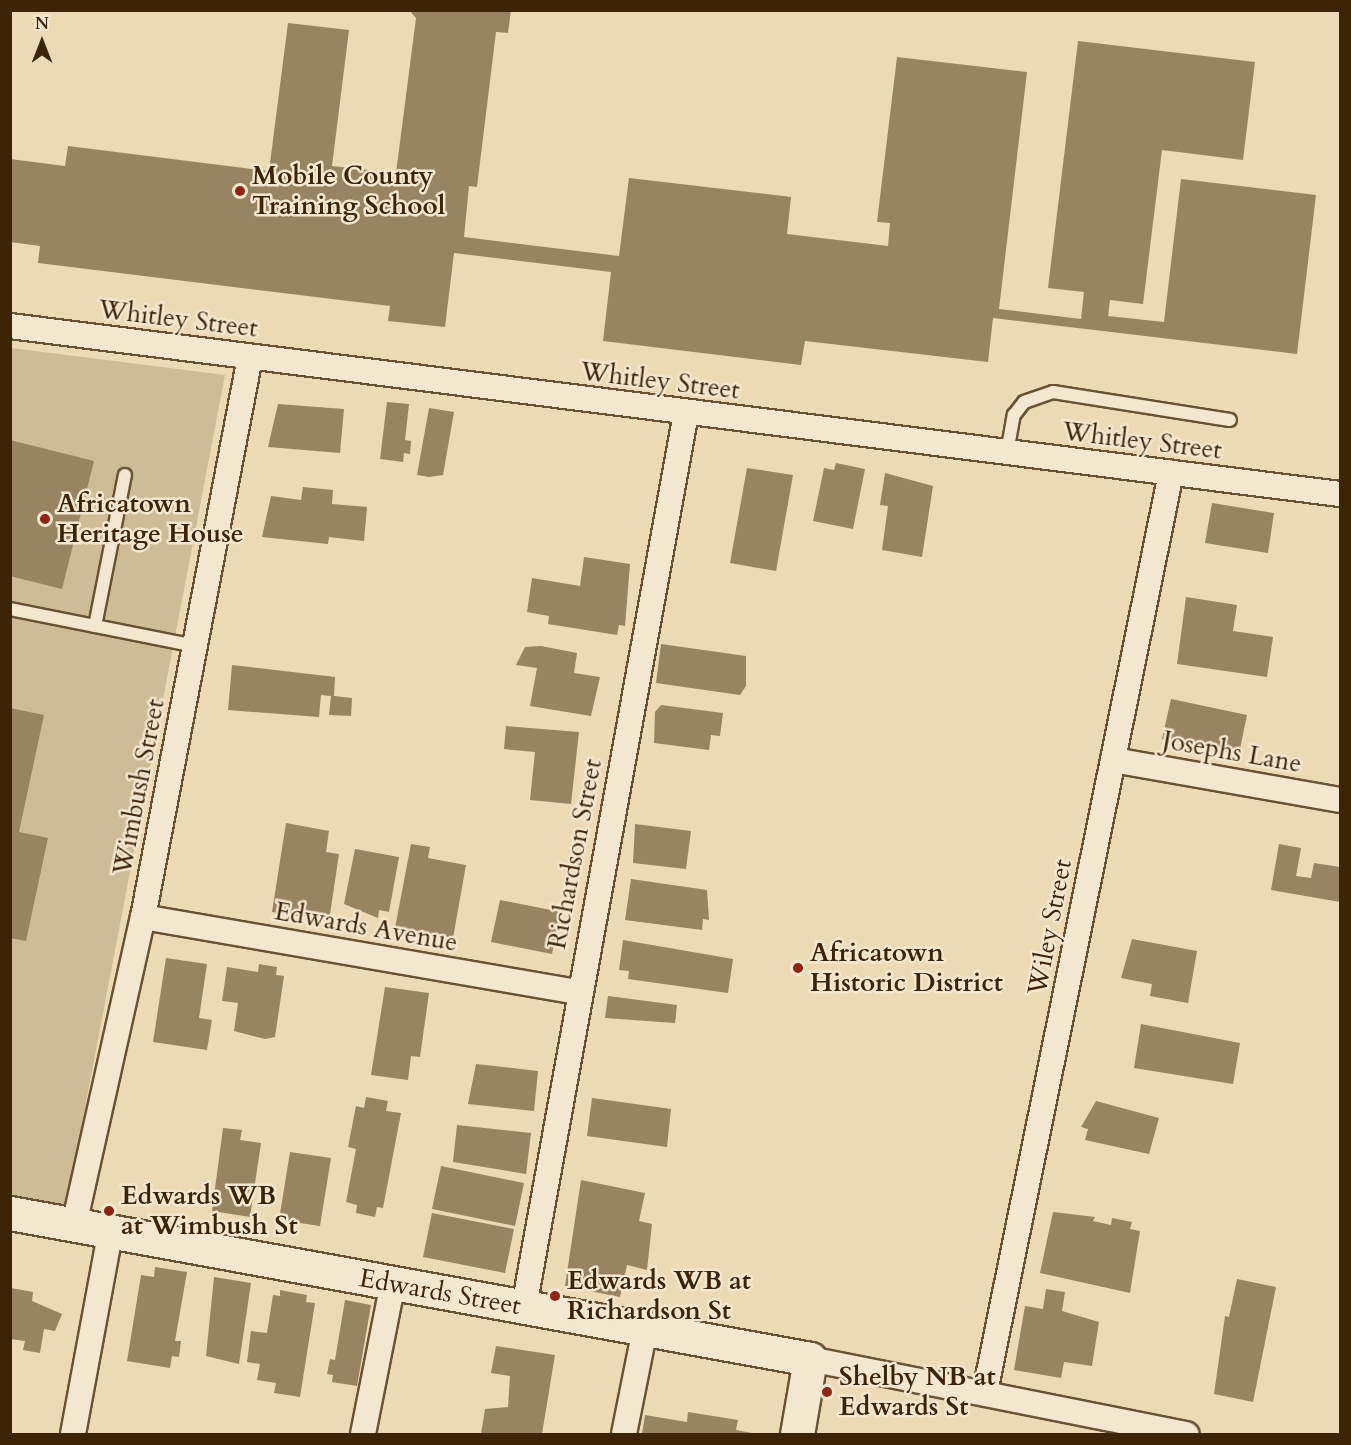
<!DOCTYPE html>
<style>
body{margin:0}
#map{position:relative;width:1351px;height:1445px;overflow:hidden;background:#ecdab6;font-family:Cardo,serif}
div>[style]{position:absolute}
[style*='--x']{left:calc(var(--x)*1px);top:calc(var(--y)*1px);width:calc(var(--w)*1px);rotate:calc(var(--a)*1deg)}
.green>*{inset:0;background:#cebb98}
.building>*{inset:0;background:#988362}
.roads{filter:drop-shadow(2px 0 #685233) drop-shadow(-2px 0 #685233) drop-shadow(0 2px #685233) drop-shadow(0 -2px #685233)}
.lane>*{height:12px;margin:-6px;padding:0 6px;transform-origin:6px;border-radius:6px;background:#f3e7d0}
.street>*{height:24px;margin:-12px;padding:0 12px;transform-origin:12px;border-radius:12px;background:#f3e7d0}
.secondary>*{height:33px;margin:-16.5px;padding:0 16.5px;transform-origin:16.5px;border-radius:16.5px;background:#f3e7d0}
.dots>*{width:16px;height:16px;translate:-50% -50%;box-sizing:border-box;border:3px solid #f3e7d0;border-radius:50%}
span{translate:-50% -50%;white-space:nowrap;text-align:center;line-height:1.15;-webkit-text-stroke:5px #f3e7d0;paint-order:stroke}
.poi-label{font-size:26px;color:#3c2407;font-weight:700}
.left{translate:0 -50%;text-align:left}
.street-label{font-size:26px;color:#3c2407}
.frame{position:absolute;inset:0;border:12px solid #3c2407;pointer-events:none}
.north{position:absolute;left:12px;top:12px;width:60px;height:60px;-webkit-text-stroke:4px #f3e7d0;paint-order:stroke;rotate:0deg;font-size:16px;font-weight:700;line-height:24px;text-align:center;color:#3c2407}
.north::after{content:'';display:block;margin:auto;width:21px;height:27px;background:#3c2407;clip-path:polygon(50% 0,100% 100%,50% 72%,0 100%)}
</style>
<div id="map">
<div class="green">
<div style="clip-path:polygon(11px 348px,225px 375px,66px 1207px,11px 1195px)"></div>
</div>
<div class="building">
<div style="clip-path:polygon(409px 10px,511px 10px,508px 33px,496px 32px,477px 187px,469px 186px,464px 237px,619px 256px,629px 178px,791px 197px,787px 234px,888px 246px,890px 223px,877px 222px,897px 57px,1027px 72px,999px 309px,1081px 319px,1084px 292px,1048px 288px,1078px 41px,1255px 62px,1243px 160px,1162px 150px,1143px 304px,1110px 300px,1108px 316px,1164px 322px,1181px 179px,1316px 195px,1297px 354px,993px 318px,988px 362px,805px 341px,801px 365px,603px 341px,611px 272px,454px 253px,445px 327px,388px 321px,390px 306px,38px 263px,40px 246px,10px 242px,10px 159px,65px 166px,68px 146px,269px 171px,288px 23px,349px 30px,332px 166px,396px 173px,416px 18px)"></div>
<div style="clip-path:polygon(387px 402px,409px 404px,405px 440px,411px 441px,410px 454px,404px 453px,403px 462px,380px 459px)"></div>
<div style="clip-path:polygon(278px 404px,344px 409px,340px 453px,268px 447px)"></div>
<div style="clip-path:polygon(429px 408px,454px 412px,443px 475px,429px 477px,417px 475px)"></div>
<div style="clip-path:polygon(10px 440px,94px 461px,62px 589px,10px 576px)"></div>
<div style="clip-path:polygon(836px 463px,865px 469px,853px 529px,813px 521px,824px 468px,834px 470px)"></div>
<div style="clip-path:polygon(747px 468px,793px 475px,776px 571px,730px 563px)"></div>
<div style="clip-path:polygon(885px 473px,933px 486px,922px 557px,882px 550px,888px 506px,880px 505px)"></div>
<div style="clip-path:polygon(303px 487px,333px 490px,332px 504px,367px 507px,364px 541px,329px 537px,328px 544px,262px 537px,271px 496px,301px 500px)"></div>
<div style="clip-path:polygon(1212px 503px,1274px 513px,1268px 553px,1205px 543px)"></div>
<div style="clip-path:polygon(584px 557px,630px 564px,625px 626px,619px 625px,617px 635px,548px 624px,549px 616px,527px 612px,532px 578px,580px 586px)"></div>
<div style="clip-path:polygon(1186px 597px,1237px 605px,1233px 631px,1273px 637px,1267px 677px,1177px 664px)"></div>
<div style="clip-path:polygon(661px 644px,746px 656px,746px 686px,740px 695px,656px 683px)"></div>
<div style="clip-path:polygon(541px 646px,577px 653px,574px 673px,600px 677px,591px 716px,530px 706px,537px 668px,516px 665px,525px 647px)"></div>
<div style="clip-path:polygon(232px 665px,335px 677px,334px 696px,352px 698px,351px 716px,329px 715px,331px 696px,321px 695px,319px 717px,228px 710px)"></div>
<div style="clip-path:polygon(1171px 699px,1247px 715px,1240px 749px,1233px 748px,1231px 753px,1162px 739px)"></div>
<div style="clip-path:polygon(661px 705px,723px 713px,720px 736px,711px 735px,709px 750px,654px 743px,655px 712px)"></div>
<div style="clip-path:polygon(10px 708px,44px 715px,19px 832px,48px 838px,26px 941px,10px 938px)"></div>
<div style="clip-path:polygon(506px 726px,579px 732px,571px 804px,530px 800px,535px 752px,504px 749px)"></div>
<div style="clip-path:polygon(286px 823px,329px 831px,326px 852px,339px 854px,329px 921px,272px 912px)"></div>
<div style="clip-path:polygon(635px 824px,691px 831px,686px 869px,633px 863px)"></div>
<div style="clip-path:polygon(411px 844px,430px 847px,428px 858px,466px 865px,453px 938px,395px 928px)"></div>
<div style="clip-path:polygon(1279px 844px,1301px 848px,1296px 876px,1311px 878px,1314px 863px,1340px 867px,1340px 902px,1271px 890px)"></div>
<div style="clip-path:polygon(355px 849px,399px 857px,389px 912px,379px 910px,378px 918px,344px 904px)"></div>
<div style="clip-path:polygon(631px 879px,707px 890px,709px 920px,703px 919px,702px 930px,625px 920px)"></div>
<div style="clip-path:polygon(500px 900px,561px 912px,552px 954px,491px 942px)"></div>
<div style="clip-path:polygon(1132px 939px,1197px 951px,1188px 1003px,1150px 996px,1152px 984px,1121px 978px)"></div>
<div style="clip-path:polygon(623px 940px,733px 959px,728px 993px,628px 979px,629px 971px,619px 970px)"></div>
<div style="clip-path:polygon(166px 958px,207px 964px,199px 1018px,212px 1020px,207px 1050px,153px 1042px)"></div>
<div style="clip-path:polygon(259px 964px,277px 967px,276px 975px,284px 976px,275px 1037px,265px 1039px,234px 1031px,238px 1003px,222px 1001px,227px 967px,258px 972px)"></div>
<div style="clip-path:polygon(385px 987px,429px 993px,420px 1057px,411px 1056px,408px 1080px,371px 1075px)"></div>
<div style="clip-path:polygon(608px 996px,677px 1005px,675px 1023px,605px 1018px)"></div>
<div style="clip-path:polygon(1141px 1024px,1240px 1043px,1233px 1084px,1134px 1068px)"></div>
<div style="clip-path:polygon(476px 1064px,538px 1071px,534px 1111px,468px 1104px)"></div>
<div style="clip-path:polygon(366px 1097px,388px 1101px,386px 1111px,401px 1113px,383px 1208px,377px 1207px,375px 1217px,356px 1213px,357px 1205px,346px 1202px,356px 1149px,348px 1147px,356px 1106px,364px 1108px)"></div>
<div style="clip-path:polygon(592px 1098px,671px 1109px,667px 1147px,587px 1136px)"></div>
<div style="clip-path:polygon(1096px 1101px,1159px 1118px,1149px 1154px,1085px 1140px,1088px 1129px,1081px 1127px)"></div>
<div style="clip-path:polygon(457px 1125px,531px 1133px,526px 1174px,453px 1162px)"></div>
<div style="clip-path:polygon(223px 1128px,242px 1130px,240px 1140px,261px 1143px,250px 1217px,212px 1211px)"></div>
<div style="clip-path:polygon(290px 1152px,331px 1158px,320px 1226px,279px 1220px)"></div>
<div style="clip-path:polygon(441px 1166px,524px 1183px,515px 1226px,432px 1209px)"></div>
<div style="clip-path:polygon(581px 1180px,645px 1193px,639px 1221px,652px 1224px,647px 1270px,627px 1265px,620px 1297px,565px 1286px)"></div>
<div style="clip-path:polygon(1053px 1212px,1095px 1217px,1093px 1221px,1111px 1225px,1112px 1218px,1132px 1222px,1130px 1229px,1140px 1231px,1130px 1293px,1040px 1273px)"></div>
<div style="clip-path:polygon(432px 1213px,514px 1229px,505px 1273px,423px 1257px)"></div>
<div style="clip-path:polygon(155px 1267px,187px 1272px,175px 1341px,181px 1341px,179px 1357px,172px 1356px,170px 1368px,127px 1361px,141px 1275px,154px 1277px)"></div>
<div style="clip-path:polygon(214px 1277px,251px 1283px,239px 1364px,206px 1356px)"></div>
<div style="clip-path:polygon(1237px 1279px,1276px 1287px,1253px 1402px,1214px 1394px,1225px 1316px,1229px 1317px)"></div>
<div style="clip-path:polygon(11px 1288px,33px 1292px,32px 1301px,62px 1314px,55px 1331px,44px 1329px,40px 1353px,23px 1350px,25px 1341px,10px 1339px)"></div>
<div style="clip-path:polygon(1046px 1289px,1065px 1292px,1062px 1311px,1099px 1322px,1092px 1366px,1064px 1362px,1061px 1378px,1014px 1370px,1025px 1306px,1043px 1309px)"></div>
<div style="clip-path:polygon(280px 1290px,307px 1295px,306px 1302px,315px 1303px,300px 1397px,274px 1393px,276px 1383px,257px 1380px,260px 1364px,247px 1362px,251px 1331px,267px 1333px,273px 1295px,280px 1296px)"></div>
<div style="clip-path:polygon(345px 1300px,371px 1305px,357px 1386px,332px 1382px,333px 1375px,327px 1374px,330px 1359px,335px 1360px)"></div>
<div style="clip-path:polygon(496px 1346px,555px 1355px,542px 1434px,481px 1434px,485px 1409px,508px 1407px,510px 1376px,491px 1373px)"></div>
<div style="clip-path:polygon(688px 1412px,738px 1420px,736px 1430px,757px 1434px,642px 1434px,645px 1415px,687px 1422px)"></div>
</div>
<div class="roads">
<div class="lane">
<div style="--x:1007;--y:453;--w:39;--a:-80"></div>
<div style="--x:1014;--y:415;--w:16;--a:-52"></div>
<div style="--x:1024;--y:402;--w:31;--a:-19"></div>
<div style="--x:1053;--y:392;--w:179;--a:9"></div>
<div style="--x:10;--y:609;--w:189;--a:11.3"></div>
<div style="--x:95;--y:626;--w:154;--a:-78.8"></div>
</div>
<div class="street">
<div style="--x:10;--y:326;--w:1341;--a:7.2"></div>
<div style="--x:1113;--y:760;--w:230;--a:10"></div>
<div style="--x:143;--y:917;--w:442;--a:9.8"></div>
<div style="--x:74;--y:1225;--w:316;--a:-77.4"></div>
<div style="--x:143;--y:917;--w:570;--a:-79.18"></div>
<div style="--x:524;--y:1307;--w:909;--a:-79.73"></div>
<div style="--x:810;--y:1359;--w:384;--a:11.3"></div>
<div style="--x:985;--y:1392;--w:938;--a:-78.56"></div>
<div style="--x:73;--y:1434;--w:202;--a:-79.5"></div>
<div style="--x:363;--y:1434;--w:154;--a:-78.8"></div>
<div style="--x:624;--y:1434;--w:107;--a:-78.7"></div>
</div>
<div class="secondary">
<div style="--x:10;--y:1213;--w:813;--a:10.34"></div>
<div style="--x:810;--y:1359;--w:76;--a:99.8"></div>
</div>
</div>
<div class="dots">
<div style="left:240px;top:191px;background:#8f2418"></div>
<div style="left:45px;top:519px;background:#8f2418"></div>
<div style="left:798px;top:968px;background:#8f2418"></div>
<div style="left:109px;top:1211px;background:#8f2418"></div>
<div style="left:555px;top:1296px;background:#8f2418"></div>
<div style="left:827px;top:1392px;background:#8f2418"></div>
</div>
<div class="poi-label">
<span class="left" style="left:252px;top:191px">Mobile County<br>Training School</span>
<span class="left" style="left:57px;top:519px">Africatown<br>Heritage House</span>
<span class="left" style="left:810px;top:968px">Africatown<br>Historic District</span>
<span class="left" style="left:121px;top:1211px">Edwards WB<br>at Wimbush St</span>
<span class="left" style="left:567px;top:1296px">Edwards WB at<br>Richardson St</span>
<span class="left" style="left:839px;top:1392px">Shelby NB at<br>Edwards St</span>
</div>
<div class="street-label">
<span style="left:178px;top:319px;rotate:7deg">Whitley Street</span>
<span style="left:660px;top:381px;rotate:7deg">Whitley Street</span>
<span style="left:1142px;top:441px;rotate:7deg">Whitley Street</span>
<span style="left:1232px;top:752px;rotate:10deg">Josephs Lane</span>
<span style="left:139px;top:787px;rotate:-79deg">Wimbush Street</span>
<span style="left:575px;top:854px;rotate:-79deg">Richardson Street</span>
<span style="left:366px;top:927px;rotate:10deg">Edwards Avenue</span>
<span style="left:1050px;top:927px;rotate:-79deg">Wiley Street</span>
<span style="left:440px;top:1292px;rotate:10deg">Edwards Street</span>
</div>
<div class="frame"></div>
<div class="north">N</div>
</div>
